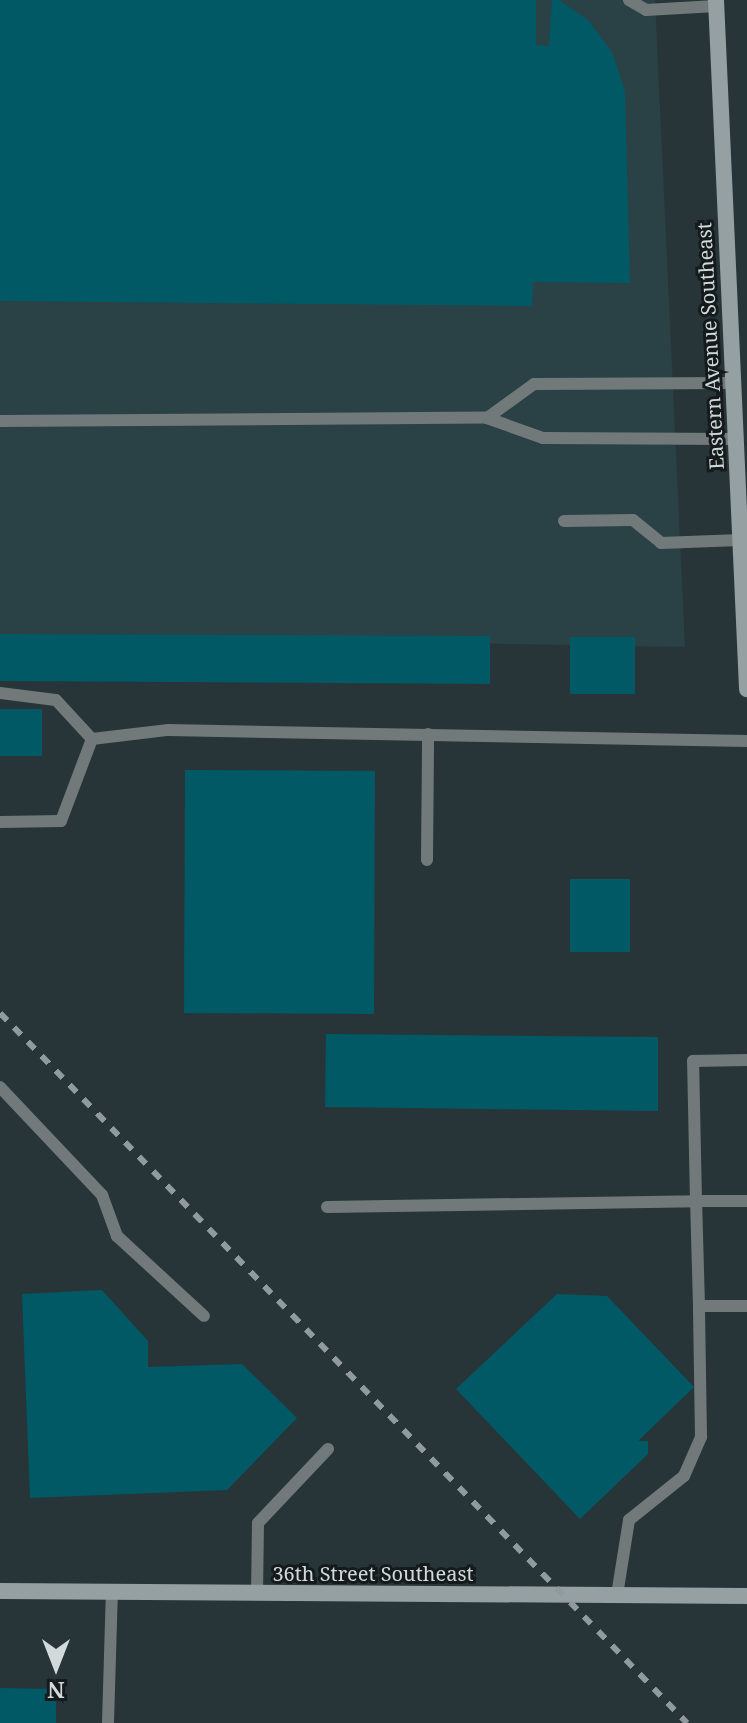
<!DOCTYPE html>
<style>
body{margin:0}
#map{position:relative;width:747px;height:1723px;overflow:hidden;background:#273538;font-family:"Noto Serif",serif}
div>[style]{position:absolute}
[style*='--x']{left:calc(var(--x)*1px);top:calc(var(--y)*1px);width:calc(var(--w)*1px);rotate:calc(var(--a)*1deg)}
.built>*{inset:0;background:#2a4145}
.building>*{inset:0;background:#015966}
.lane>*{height:12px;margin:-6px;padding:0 6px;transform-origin:6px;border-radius:6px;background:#72797a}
.secondary>*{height:16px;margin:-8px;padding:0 8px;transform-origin:8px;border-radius:8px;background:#95a0a3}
.rail>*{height:6px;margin-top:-3px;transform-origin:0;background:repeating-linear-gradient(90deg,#919b9d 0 10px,transparent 0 20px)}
span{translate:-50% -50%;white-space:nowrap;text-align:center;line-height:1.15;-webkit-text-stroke:6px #151b1d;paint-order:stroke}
.street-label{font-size:20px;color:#d1d9db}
.north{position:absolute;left:16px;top:1627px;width:80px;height:80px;-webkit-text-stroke:6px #151b1d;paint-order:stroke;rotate:180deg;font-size:22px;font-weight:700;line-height:32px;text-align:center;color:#d1d9db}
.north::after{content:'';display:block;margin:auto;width:28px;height:36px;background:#d1d9db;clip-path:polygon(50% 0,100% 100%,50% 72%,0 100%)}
</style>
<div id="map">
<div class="built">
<div style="clip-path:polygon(0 0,655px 0,685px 647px,0 635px)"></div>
</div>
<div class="building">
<div style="clip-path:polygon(0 0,536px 0,536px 45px,549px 46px,552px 0,559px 0,588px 20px,612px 52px,625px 91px,630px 283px,533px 282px,532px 306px,0 301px)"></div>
<div style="clip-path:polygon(0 634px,490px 636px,490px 684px,0 681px)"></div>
<div style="clip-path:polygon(570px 637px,635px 637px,635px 694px,570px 694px)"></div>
<div style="clip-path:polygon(0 709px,42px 709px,42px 756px,0 756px)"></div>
<div style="clip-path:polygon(185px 770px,375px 771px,374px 1014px,184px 1013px)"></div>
<div style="clip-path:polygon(570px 879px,630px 879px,630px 952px,570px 952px)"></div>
<div style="clip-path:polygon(326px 1034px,658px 1037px,658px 1111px,325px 1107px)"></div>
<div style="clip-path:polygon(102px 1290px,148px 1341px,148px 1367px,242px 1364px,297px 1418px,227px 1490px,30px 1498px,22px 1294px)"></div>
<div style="clip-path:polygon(557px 1294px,607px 1296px,694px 1387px,638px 1441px,648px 1441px,648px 1454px,580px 1519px,456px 1389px)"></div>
<div style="clip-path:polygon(0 1688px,56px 1689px,56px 1723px,0 1723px)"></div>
</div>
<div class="lane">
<div style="--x:629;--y:0;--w:20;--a:30"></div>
<div style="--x:646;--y:10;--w:70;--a:-3.3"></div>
<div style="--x:732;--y:383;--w:198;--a:179.7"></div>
<div style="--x:534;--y:384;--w:58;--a:144.1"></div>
<div style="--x:487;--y:418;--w:59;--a:19.7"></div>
<div style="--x:543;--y:438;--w:192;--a:0.3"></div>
<div style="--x:0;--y:421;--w:487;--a:-0.4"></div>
<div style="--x:564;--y:521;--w:69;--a:-0.8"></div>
<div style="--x:633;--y:520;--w:36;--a:39"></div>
<div style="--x:661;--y:543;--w:79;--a:-2.2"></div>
<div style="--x:0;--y:693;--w:56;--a:7.1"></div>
<div style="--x:56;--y:700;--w:53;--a:47.3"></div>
<div style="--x:92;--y:739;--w:77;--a:-6.8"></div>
<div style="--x:168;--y:730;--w:579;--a:1.09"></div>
<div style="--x:0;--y:822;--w:61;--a:-0.9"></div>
<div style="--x:61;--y:821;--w:88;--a:-69.3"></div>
<div style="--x:427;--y:860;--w:126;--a:-89.5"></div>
<div style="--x:0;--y:1087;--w:149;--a:46.6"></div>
<div style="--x:102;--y:1195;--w:44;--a:69.9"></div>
<div style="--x:117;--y:1236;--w:118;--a:42.6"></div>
<div style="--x:327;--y:1207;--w:369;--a:-0.9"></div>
<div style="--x:696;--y:1201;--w:140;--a:-91.2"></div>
<div style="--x:693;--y:1061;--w:54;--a:-1.1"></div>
<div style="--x:699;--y:1306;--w:105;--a:-91.6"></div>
<div style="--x:696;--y:1201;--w:51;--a:0"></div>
<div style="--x:257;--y:1594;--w:71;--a:-89.2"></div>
<div style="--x:258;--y:1523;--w:102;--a:-46.6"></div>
<div style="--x:617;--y:1595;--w:76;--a:-80.9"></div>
<div style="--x:629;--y:1520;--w:70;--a:-38.7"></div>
<div style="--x:684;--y:1476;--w:43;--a:-66.4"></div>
<div style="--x:701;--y:1437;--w:131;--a:-90.9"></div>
<div style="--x:699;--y:1306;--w:48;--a:0"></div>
<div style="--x:108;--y:1723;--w:131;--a:-88.3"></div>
</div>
<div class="secondary">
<div style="--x:716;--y:0;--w:690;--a:87.42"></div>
<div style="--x:0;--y:1591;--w:747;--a:0.38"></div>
</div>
<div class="rail">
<div style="--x:0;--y:1013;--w:988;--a:45.94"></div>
</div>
<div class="street-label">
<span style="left:710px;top:346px;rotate:-93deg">Eastern Avenue Southeast</span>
<span style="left:373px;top:1573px">36th Street Southeast</span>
</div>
<div class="north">N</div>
</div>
